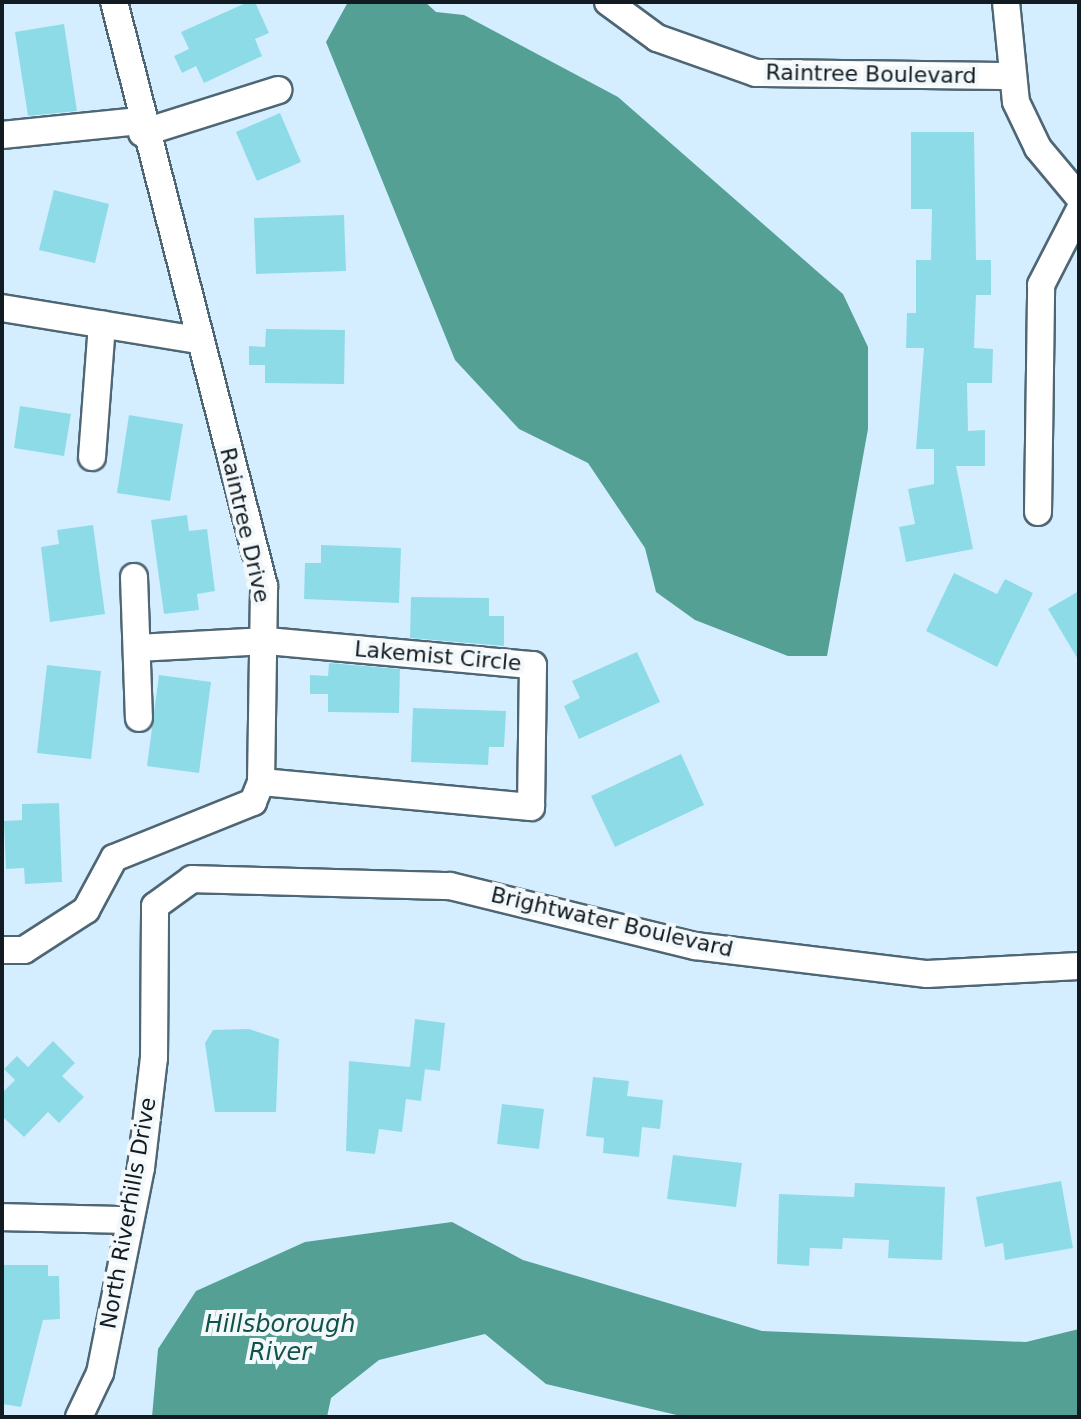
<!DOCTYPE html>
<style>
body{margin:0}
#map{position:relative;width:1081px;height:1419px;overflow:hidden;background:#d4eeff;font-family:"DejaVu Sans",sans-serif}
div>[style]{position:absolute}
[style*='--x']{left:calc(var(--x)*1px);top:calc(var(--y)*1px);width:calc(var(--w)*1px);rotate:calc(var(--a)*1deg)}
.water>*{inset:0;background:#54a095}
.building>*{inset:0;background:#8edbe8}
.roads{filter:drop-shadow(2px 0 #4f6674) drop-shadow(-2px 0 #4f6674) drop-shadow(0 2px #4f6674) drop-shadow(0 -2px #4f6674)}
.minor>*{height:26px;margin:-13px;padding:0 13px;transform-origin:13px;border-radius:13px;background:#fff}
span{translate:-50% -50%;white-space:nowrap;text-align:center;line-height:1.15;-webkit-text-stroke:8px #f3f8fb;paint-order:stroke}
.street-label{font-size:22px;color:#121b21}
.water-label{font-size:24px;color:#11534b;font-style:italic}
.frame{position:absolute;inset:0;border:4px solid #121b21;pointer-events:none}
</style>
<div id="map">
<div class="water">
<div style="clip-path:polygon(348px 2px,425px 2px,436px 12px,464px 15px,618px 97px,843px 294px,868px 347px,868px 429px,827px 656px,788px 656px,695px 620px,656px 592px,645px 548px,588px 463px,519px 429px,455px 360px,326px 42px)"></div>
<div style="clip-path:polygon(452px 1222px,523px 1260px,762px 1331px,1026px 1342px,1079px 1329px,1079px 1417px,685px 1417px,546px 1384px,485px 1334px,379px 1360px,331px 1398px,327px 1417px,152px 1417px,158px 1349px,196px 1291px,305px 1242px)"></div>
</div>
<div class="building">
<div style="clip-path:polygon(248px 2px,255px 2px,269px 33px,255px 39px,262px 56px,204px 83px,196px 66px,182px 73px,174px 56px,189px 49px,181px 32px)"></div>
<div style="clip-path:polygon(64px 24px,77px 111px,28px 116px,15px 32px)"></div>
<div style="clip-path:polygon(280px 113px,301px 162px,257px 181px,236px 132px)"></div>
<div style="clip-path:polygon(911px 132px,974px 132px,976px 260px,991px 260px,991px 295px,976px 295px,974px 348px,993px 349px,992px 383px,967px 383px,968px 431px,985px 430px,985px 466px,956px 466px,973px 549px,906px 562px,899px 527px,915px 524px,908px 489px,934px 484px,934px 449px,916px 449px,924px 348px,906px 348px,907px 313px,916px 313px,916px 260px,931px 260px,932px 209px,911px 209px)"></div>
<div style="clip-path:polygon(54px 190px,109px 204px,95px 263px,39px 250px)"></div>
<div style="clip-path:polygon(344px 215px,346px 271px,256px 274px,254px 218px)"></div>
<div style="clip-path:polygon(266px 329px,345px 330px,344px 384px,265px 383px,265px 365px,249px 365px,249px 346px,265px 347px)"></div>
<div style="clip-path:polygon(20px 406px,71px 414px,64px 456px,14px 448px)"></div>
<div style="clip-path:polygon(129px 415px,183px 424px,170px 501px,117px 493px)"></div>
<div style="clip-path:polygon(187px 515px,189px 531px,207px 529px,215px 591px,197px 594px,199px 610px,164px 614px,151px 520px)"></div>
<div style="clip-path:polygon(93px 525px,105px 614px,50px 622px,41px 547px,59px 544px,57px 530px)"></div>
<div style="clip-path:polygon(321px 545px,401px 548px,399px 603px,304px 599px,305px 563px,321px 563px)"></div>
<div style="clip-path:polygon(954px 573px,997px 594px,1005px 579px,1033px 593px,997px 667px,926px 631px)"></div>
<div style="clip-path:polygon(1079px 591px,1079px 661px,1048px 609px)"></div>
<div style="clip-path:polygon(411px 597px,489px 598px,489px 616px,504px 616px,504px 646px,410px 638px)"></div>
<div style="clip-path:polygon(637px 652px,660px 702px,579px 739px,564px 706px,580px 698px,572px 681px)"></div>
<div style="clip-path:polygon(329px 663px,400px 669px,399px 713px,328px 712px,328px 694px,310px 694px,310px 675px,328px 676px)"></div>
<div style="clip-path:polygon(47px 665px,101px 671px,91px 759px,37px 753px)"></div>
<div style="clip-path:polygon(159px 675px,211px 682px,199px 773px,147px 766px)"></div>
<div style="clip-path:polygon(413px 708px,506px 711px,504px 747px,489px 747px,488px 765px,411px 762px)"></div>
<div style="clip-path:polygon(681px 754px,704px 805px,615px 847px,591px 796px)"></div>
<div style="clip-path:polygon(59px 803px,62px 882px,25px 884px,24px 868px,6px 869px,4px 821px,22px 820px,22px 804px)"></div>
<div style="clip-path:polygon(415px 1019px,445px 1023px,440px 1071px,416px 1068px,425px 1069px,421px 1101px,406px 1099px,402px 1132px,379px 1129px,375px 1154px,346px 1151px,349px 1061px,410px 1067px)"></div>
<div style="clip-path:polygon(249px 1029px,279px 1039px,276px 1112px,215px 1112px,205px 1043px,213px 1030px)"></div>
<div style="clip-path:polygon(53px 1041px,75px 1063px,62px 1076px,84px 1097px,59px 1123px,48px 1112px,24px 1137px,2px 1116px,2px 1093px,15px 1080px,4px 1069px,17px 1056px,28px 1067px)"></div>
<div style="clip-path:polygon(593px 1077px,629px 1081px,627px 1096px,663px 1100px,660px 1129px,642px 1127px,639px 1157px,603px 1153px,604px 1138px,586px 1136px)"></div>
<div style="clip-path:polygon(502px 1104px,544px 1109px,539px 1149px,497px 1144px)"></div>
<div style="clip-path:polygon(673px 1155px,742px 1163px,736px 1207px,667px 1199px)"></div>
<div style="clip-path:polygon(1061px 1181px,1073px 1248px,1005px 1260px,1003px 1243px,985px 1247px,976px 1197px)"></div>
<div style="clip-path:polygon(855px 1183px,945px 1187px,942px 1260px,888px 1258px,889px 1240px,843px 1238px,842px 1249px,810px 1248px,809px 1266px,777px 1264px,779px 1194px,854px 1197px)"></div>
<div style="clip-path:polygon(2px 1265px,48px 1265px,48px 1276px,59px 1276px,60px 1319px,43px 1320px,21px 1407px,2px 1404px)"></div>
</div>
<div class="roads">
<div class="minor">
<div style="--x:608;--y:2;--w:61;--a:36.3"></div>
<div style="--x:657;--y:38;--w:105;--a:19.5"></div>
<div style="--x:756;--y:73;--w:253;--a:0.7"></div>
<div style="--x:1006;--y:2;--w:100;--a:84.3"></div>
<div style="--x:1016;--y:102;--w:51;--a:64.4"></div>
<div style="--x:1038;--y:148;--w:64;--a:50.1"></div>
<div style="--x:142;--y:133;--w:143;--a:-17.5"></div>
<div style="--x:2;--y:135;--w:138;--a:-5.8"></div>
<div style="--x:2;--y:308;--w:199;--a:9.3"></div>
<div style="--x:92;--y:457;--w:133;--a:-85.7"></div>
<div style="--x:1038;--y:512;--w:227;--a:-89.2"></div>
<div style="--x:1041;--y:285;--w:83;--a:-62.8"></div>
<div style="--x:134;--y:577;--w:141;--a:88"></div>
<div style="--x:137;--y:648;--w:130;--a:-3.1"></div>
<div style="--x:267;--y:641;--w:267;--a:5.2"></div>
<div style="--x:533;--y:665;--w:142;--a:90.8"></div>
<div style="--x:531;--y:807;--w:271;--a:-174.7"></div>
<div style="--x:2;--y:950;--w:22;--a:0"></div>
<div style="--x:24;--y:950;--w:74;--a:-32.8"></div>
<div style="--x:86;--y:910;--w:59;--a:-61.7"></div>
<div style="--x:114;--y:858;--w:150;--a:-21.9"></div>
<div style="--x:253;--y:802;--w:22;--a:-68"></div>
<div style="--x:261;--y:782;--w:196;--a:-89.1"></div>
<div style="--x:264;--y:586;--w:603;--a:-104.4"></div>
<div style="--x:2;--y:1217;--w:125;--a:1.4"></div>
<div style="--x:79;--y:1417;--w:49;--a:-64.5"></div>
<div style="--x:100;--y:1373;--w:209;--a:-78.7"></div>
<div style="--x:141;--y:1168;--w:111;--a:-83.3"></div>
<div style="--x:154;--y:1058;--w:152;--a:-89.6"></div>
<div style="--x:155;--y:906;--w:46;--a:-36.1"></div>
<div style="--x:192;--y:879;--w:258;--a:1.6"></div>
<div style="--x:450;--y:886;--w:252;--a:13.8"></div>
<div style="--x:695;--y:946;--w:234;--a:6.9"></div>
<div style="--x:927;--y:974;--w:152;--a:-3"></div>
</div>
</div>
<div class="street-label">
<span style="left:871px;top:74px;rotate:1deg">Raintree Boulevard</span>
<span style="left:245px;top:525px;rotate:77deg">Raintree Drive</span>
<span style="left:438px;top:656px;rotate:5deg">Lakemist Circle</span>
<span style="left:612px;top:922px;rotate:13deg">Brightwater Boulevard</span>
<span style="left:128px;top:1213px;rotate:-80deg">North Riverhills Drive</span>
</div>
<div class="water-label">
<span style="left:280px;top:1339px">Hillsborough<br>River</span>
</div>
<div class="frame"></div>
</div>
